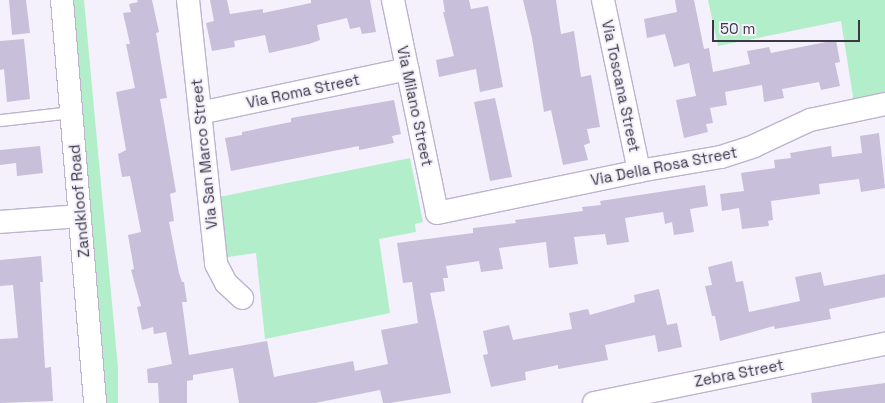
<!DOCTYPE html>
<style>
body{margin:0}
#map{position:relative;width:885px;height:403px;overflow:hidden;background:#f4f1fc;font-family:"Space Grotesk",sans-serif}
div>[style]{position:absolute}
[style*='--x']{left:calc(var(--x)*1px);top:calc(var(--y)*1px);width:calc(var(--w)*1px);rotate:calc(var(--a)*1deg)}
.green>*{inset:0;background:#b2eeca}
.building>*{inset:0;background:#c8bfdb}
.roads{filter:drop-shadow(1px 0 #bcb4cf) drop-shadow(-1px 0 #bcb4cf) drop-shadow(0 1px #bcb4cf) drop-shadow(0 -1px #bcb4cf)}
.service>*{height:11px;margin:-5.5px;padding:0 5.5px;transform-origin:5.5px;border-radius:5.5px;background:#fff}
.minor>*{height:22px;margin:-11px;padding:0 11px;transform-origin:11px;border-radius:11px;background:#fff}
span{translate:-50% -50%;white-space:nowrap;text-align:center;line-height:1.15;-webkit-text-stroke:4px #f4f1fc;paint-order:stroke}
.street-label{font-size:15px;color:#3b3843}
.scale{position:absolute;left:712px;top:20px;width:148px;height:22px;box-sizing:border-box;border:2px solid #3b3843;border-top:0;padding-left:6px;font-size:15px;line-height:18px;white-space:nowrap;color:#3b3843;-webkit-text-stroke:4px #f4f1fc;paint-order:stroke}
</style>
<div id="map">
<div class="green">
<div style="clip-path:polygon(70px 0,84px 0,118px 368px,118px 403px,105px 403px,97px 289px)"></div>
<div style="clip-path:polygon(708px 0,885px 0,885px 95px,854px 103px,841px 21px,718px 46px)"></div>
<div style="clip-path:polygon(410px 158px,423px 222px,415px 224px,416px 232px,379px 239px,390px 313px,265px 339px,256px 253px,228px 257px,220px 250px,219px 197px)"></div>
</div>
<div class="building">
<div style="clip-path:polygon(9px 0,26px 0,30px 33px,12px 35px)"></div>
<div style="clip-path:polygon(137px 0,152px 0,159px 32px,156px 33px,167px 98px,160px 99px,176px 192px,170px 194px,174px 221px,169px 222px,179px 273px,182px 282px,184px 282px,187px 302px,182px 302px,189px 355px,267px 341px,274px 377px,353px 361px,355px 371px,388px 364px,381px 330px,418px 323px,412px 282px,403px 283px,397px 243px,473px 233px,473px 228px,516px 223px,515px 220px,583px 211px,582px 207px,601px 205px,600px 201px,705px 185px,708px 206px,690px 209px,694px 232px,674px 235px,672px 222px,665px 224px,663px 212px,625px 218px,629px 242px,607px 245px,605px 234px,574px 237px,578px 264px,549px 268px,546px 242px,499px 248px,503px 269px,481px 272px,479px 261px,446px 266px,448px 278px,443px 278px,445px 291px,430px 293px,451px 393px,390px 403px,383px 403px,380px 390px,315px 403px,239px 403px,233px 368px,193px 375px,193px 380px,187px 381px,187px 403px,159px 403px,158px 383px,148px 383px,147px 369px,172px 364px,166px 332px,154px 334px,153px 327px,142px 330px,137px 307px,141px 306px,131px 270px,134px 269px,128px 235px,141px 232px,130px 176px,122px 177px,118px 154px,126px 150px,116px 92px,135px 88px,126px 44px,130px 44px,123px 13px,131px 12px,129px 4px,138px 2px)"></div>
<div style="clip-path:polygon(210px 0,227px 0,230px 14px,263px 9px,263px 13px,311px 3px,311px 0,370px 0,376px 32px,362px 34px,360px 27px,350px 29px,347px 18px,317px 25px,320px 40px,309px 44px,269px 53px,265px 35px,234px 41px,235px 47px,212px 51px,206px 23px,214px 21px)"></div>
<div style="clip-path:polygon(443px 0,469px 0,471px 9px,488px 6px,503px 87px,480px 92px,476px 69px,439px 77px,436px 60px,454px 56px,443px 12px,445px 12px)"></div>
<div style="clip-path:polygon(523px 0,556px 0,561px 34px,574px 31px,581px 77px,591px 75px,600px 127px,587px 129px,590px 143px,584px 145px,588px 160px,563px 165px,551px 110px,544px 112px,532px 38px)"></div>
<div style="clip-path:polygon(675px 0,694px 0,704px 49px,709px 48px,713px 72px,750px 64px,747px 51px,769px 47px,771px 53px,836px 40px,840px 62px,835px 63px,840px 86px,821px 90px,819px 82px,782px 89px,784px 98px,764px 102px,762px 85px,725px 92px,727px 105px,710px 108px,713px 123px,706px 124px,708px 132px,684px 138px,676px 100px,696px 96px,689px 63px,674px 67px,665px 34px,647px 38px,644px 19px,677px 12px)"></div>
<div style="clip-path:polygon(24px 39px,30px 99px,7px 102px,4px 69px,0 70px,0 41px)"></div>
<div style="clip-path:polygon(495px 98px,512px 177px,490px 181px,474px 102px)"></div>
<div style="clip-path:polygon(394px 100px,401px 134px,392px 136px,394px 143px,359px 150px,359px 146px,231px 171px,225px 138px,242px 135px,242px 132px,291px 122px,291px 118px)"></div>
<div style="clip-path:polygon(879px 133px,885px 188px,861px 192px,859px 179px,819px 184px,820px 194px,771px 201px,773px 220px,768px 221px,769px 226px,742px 229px,739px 208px,722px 211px,720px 194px,744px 191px,741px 173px,775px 168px,774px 160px,791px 158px,790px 153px,831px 146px,832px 157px,862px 153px,860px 136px)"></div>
<div style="clip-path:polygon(40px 146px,43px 173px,17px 176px,16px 163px,0 165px,0 150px)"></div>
<div style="clip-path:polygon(41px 256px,43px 282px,40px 282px,45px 368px,51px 367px,53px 401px,0 403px,0 339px,18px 338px,13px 285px,0 286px,0 260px)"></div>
<div style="clip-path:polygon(732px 261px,736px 282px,743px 281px,749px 312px,800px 301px,795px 277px,821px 272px,824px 286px,885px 274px,885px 297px,829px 309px,831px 319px,775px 329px,774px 326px,720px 341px,715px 316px,712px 316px,705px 286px,712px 285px,708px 267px)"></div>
<div style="clip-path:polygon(659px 289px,667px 325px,677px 323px,682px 347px,658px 352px,655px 335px,605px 345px,608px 360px,558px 369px,558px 365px,525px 372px,526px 380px,491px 387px,483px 355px,488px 354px,483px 331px,509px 325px,513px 340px,572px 329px,569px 313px,588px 309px,590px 315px,635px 302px,634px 295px)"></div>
<div style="clip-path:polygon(885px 383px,885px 403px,812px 403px,811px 393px)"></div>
</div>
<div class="roads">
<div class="service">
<div style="--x:0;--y:120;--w:71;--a:-6.4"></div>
</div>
<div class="minor">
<div style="--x:62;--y:0;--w:404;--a:85.3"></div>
<div style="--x:188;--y:0;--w:265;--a:83.9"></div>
<div style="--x:216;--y:264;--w:21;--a:62"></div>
<div style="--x:226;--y:283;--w:22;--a:43"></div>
<div style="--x:393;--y:0;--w:217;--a:78.3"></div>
<div style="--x:437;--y:213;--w:206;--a:-11.7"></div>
<div style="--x:639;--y:171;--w:83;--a:-9.7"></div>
<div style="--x:721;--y:157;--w:35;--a:-18"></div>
<div style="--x:754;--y:146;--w:62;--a:-24.9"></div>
<div style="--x:810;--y:120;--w:77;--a:-12"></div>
<div style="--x:603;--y:0;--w:175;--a:78.1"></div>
<div style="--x:200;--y:113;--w:212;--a:-12"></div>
<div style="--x:0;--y:222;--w:80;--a:-4.3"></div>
<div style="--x:594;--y:403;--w:297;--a:-11.5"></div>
</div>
</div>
<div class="street-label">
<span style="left:621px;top:86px;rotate:78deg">Via Toscana Street</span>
<span style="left:303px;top:91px;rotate:-12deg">Via Roma Street</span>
<span style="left:415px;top:106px;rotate:78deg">Via Milano Street</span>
<span style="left:204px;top:154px;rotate:-96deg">Via San Marco Street</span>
<span style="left:664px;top:166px;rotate:-11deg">Via Della Rosa Street</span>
<span style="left:79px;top:201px;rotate:-95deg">Zandkloof Road</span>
<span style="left:739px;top:373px;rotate:-11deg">Zebra Street</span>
</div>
<div class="scale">50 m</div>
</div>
